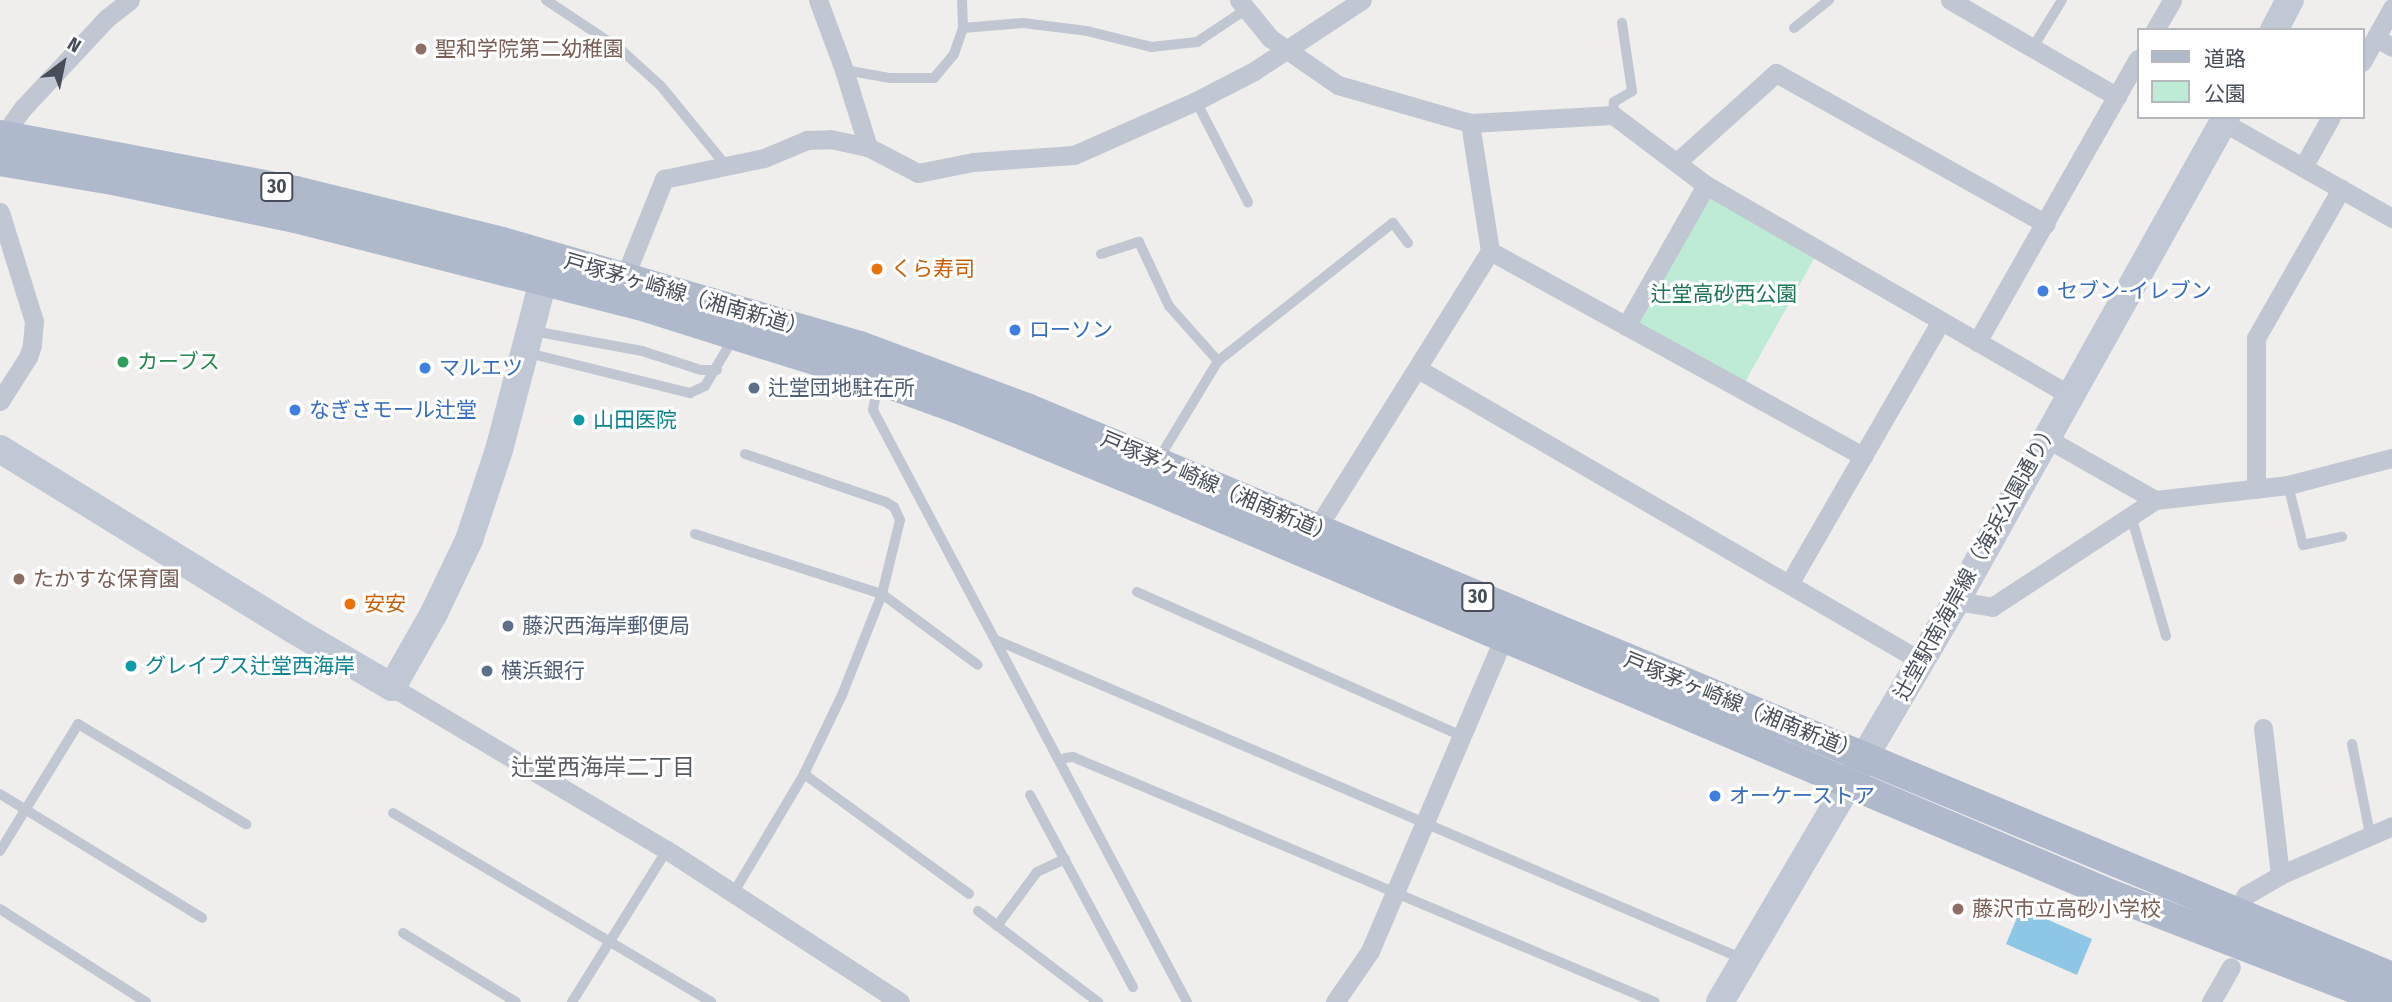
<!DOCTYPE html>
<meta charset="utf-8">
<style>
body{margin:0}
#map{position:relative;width:2392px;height:1002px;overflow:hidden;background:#f0eeed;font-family:"Fira Sans Condensed","Noto Sans JP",sans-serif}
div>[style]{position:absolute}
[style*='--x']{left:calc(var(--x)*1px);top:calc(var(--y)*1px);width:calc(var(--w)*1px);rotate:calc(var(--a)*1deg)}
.green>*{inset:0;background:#beebd6}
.water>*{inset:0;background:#8ec7e5}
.lane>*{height:10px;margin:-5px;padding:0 5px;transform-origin:5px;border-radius:5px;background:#c1c7d2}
.street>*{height:19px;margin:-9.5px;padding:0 9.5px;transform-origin:9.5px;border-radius:9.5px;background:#c1c7d2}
.secondary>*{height:28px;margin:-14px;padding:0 14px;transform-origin:14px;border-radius:14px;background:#c1c8d5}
.primary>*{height:30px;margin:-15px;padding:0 15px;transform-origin:15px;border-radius:15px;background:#aeb9cb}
.dots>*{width:19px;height:19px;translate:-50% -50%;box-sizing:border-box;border:4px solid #fff;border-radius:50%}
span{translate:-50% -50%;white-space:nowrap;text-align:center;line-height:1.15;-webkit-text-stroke:6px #fff;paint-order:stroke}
.shield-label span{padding:2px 5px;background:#fff;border:2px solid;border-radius:5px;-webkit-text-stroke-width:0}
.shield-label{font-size:19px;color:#474e59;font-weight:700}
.education-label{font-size:21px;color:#785e54}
.left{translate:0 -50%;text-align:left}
.food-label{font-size:21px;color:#c56008}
.shop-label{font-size:21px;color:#366cbe}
.park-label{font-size:21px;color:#1d7556}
.street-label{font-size:21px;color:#474e59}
.leisure-label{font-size:21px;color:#27864d}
.service-label{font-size:21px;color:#4e5e75}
.culture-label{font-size:21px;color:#0d838f}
.neighbourhood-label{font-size:23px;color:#5a5d62}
.legend{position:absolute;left:2137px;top:28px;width:228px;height:91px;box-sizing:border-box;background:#fff;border:2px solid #b5b8bd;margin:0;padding:9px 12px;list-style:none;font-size:21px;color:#474e59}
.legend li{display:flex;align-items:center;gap:14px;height:35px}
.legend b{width:35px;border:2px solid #b5b8bd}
.north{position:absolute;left:28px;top:28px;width:70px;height:70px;-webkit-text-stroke:5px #fff;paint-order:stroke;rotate:32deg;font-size:19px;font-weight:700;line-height:28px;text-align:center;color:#474e59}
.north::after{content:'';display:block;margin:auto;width:24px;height:32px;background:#474e59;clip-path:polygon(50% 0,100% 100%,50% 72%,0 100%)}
</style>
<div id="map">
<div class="green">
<div style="clip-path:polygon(1709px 194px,1815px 257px,1744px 384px,1637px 323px)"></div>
</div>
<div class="water">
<div style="clip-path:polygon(2021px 908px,2092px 939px,2077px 975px,2006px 944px)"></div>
</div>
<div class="lane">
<div style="--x:546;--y:0;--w:89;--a:33.5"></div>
<div style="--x:620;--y:49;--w:55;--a:42.1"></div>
<div style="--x:661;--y:86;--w:104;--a:50.8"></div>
<div style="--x:963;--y:28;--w:60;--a:-4.8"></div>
<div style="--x:1023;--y:23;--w:64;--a:7.1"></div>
<div style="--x:1087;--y:31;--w:66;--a:14"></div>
<div style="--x:1151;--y:47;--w:46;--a:-6.2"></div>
<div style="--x:1197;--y:42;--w:58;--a:-33.7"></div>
<div style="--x:1794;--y:28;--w:45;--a:-38.7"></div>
<div style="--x:2033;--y:47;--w:55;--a:-58.3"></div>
<div style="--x:845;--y:70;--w:46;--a:10.1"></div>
<div style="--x:890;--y:78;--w:44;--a:0"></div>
<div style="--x:934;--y:78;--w:31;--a:-50"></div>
<div style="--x:954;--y:54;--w:28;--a:-71"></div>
<div style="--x:963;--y:28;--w:28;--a:-92"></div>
<div style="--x:1196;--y:101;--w:114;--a:62.8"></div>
<div style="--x:1613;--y:115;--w:13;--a:-86"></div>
<div style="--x:1614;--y:102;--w:21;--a:-31"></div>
<div style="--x:1632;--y:91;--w:69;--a:-98.4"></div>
<div style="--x:1101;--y:254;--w:40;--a:-18"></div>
<div style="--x:1139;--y:242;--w:71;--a:64.9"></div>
<div style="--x:1169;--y:306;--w:74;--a:48.3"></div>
<div style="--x:533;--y:331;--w:111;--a:10.4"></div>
<div style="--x:642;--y:351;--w:62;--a:17.9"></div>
<div style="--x:701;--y:370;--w:16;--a:0"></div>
<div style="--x:528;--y:353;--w:167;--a:13.9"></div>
<div style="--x:690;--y:393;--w:17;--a:-25"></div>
<div style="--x:705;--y:386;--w:57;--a:-59.4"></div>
<div style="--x:878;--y:382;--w:28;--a:100"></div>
<div style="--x:873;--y:410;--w:670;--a:62.06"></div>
<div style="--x:1158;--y:460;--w:116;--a:-58.8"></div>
<div style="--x:1218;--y:361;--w:223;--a:-38.3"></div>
<div style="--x:1393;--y:223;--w:25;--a:53"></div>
<div style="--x:2288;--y:485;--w:62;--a:76"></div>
<div style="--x:2303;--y:545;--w:40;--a:-12"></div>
<div style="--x:2131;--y:516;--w:125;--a:73.7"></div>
<div style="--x:695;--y:534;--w:196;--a:17.8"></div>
<div style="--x:882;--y:594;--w:119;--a:36.5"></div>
<div style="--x:1137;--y:592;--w:355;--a:23.9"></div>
<div style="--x:996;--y:640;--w:810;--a:23.12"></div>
<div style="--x:2352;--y:744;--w:92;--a:78.7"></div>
<div style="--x:1065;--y:758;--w:8;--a:-7"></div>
<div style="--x:1073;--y:757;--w:631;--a:22.83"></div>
<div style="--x:804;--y:774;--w:204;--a:36"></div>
<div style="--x:0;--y:794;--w:237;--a:31.5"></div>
<div style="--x:1030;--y:795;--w:218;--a:61.8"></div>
<div style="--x:393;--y:813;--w:370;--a:30.7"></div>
<div style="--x:0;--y:851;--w:149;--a:-58.4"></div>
<div style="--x:78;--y:724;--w:196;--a:30.8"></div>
<div style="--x:734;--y:892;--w:137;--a:-59.3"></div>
<div style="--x:804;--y:774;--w:88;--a:-64.3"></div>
<div style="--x:842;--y:695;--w:109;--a:-68.4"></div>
<div style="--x:882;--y:594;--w:76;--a:-76.3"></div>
<div style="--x:900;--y:520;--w:14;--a:-115"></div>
<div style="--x:894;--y:507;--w:9;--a:-148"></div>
<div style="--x:886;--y:502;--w:149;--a:-161.2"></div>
<div style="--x:0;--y:909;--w:173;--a:32.5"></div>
<div style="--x:978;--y:911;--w:151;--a:37.2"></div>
<div style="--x:997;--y:926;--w:67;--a:-53.5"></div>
<div style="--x:1037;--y:872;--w:31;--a:-25"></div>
<div style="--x:403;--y:933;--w:132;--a:31.4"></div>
<div style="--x:572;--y:1002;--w:179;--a:-58"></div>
</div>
<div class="street">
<div style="--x:818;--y:0;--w:75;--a:69.6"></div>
<div style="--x:844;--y:70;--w:81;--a:72.7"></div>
<div style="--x:1239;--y:0;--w:49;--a:50.8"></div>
<div style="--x:1270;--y:38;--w:83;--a:34.7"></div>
<div style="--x:1338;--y:85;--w:137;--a:16.1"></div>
<div style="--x:1470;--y:123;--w:143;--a:-3.2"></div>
<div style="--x:1613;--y:115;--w:116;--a:37"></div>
<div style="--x:1706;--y:185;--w:419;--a:30"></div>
<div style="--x:1950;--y:0;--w:193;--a:30.1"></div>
<div style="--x:2155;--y:30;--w:34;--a:-60"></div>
<div style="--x:2376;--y:38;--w:18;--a:29"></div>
<div style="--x:2362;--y:62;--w:62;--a:-60.9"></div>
<div style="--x:2223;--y:122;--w:194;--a:29.6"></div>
<div style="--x:4;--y:145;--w:23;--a:-70"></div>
<div style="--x:12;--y:123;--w:19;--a:-54"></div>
<div style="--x:23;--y:108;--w:123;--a:-47"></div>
<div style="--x:107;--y:18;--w:29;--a:-38"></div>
<div style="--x:1677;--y:162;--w:133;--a:-42"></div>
<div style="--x:1776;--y:73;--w:309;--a:29.2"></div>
<div style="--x:2303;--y:167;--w:57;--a:-60.8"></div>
<div style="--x:0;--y:212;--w:114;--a:72.7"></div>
<div style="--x:34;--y:321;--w:24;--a:95"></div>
<div style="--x:32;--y:345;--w:13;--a:108"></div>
<div style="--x:28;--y:357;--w:52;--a:122.5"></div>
<div style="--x:1490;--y:251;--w:426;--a:28.8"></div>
<div style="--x:625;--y:276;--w:105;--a:-68.1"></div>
<div style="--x:664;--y:179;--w:102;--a:-11.9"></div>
<div style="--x:764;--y:158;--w:47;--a:-22.7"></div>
<div style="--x:807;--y:140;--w:23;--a:-2"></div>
<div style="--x:830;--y:139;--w:39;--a:12"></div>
<div style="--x:868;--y:147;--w:56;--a:27.5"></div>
<div style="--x:918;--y:173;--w:56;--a:-11.3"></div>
<div style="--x:973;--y:162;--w:101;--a:-4"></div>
<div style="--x:1074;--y:155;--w:133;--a:-23.9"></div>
<div style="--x:1196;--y:101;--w:65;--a:-27.3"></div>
<div style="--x:1254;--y:71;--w:129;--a:-33.3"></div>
<div style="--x:1626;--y:326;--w:162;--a:-60.4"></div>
<div style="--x:1977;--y:342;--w:326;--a:-60.4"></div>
<div style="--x:1418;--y:369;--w:582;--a:30.14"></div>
<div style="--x:2046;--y:438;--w:125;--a:29.6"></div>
<div style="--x:2155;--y:500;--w:134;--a:-6.4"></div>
<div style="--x:2288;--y:485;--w:107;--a:-14.6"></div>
<div style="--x:2256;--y:489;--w:151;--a:-90"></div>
<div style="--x:2256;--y:338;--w:172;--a:-60.3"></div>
<div style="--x:1317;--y:528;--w:327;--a:-58"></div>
<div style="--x:1490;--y:251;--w:130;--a:-98.9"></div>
<div style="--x:1789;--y:584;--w:304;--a:-60"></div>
<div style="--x:1956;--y:601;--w:36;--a:9"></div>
<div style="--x:1992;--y:607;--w:195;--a:-33.3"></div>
<div style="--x:392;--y:687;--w:320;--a:30.7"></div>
<div style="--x:667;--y:850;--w:278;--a:33.1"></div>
<div style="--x:2263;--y:728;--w:148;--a:83.4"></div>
<div style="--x:2236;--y:912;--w:20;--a:-60"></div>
<div style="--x:2246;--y:895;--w:39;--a:-30"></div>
<div style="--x:2280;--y:875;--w:122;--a:-23.6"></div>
<div style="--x:1335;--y:1002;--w:62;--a:-55.5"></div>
<div style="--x:1370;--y:951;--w:339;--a:-66.9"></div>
<div style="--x:2211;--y:1002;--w:40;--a:-60.3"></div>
</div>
<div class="secondary">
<div style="--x:2274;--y:30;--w:34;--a:-62"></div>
<div style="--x:0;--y:449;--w:345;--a:31.6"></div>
<div style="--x:294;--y:630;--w:113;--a:30.2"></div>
<div style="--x:392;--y:687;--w:85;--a:-60.4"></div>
<div style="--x:434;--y:613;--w:81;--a:-64.4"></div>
<div style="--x:469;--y:540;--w:95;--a:-71.6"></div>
<div style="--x:499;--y:450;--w:198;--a:-75.4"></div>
<div style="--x:1720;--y:1002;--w:465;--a:-59.5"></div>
<div style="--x:1956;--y:601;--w:554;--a:-60.84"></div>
</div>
<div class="primary">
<div style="--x:0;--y:135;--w:301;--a:10.7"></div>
<div style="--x:296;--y:191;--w:212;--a:13.9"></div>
<div style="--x:502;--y:242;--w:373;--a:16.2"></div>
<div style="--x:860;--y:346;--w:178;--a:20.4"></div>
<div style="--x:1027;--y:408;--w:1479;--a:22.63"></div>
<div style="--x:0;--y:161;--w:120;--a:9.6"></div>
<div style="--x:118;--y:181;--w:181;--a:11.8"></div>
<div style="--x:295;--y:218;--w:355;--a:14.2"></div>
<div style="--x:639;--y:305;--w:250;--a:17.4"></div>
<div style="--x:878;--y:380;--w:91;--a:19.8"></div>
<div style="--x:964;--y:411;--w:198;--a:22.3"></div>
<div style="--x:1147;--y:486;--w:1043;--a:22.97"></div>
<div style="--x:2107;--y:893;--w:302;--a:21.1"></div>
</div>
<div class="dots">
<div style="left:421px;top:49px;background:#8d6e63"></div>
<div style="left:877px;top:269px;background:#e8710a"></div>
<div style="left:2043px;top:291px;background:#3f7fe0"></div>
<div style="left:1015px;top:330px;background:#3f7fe0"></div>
<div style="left:123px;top:362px;background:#2e9e5b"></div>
<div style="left:425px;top:368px;background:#3f7fe0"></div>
<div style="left:754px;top:388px;background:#5c6f8a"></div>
<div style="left:295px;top:410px;background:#3f7fe0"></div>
<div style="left:579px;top:420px;background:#0f9aa8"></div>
<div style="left:19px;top:579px;background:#8d6e63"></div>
<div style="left:350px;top:604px;background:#e8710a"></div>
<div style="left:508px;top:626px;background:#5c6f8a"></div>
<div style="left:131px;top:666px;background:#0f9aa8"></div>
<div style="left:487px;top:671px;background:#5c6f8a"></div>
<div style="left:1715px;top:796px;background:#3f7fe0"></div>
<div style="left:1958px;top:909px;background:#8d6e63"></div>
</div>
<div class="shield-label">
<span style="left:277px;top:187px">30</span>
<span style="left:1478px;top:597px">30</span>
</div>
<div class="education-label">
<span class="left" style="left:435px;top:49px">聖和学院第二幼稚園</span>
<span class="left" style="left:33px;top:579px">たかすな保育園</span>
<span class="left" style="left:1972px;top:909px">藤沢市立高砂小学校</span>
</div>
<div class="food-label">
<span class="left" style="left:891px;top:269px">くら寿司</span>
<span class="left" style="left:364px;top:604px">安安</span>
</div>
<div class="shop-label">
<span class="left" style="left:2057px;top:291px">セブン-イレブン</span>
<span class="left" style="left:1029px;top:330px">ローソン</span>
<span class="left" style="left:439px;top:368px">マルエツ</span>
<span class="left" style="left:309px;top:410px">なぎさモール辻堂</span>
<span class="left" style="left:1729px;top:796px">オーケーストア</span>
</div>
<div class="park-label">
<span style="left:1724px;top:294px">辻堂高砂西公園</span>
</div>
<div class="street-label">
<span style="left:686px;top:295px;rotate:16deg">戸塚茅ヶ崎線（湘南新道）</span>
<span style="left:1218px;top:487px;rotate:23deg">戸塚茅ヶ崎線（湘南新道）</span>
<span style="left:1976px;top:561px;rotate:-61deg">辻堂駅南海岸線（海浜公園通り）</span>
<span style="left:1742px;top:706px;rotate:22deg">戸塚茅ヶ崎線（湘南新道）</span>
</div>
<div class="leisure-label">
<span class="left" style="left:137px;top:362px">カーブス</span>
</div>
<div class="service-label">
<span class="left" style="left:768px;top:388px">辻堂団地駐在所</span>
<span class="left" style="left:522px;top:626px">藤沢西海岸郵便局</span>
<span class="left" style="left:501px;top:671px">横浜銀行</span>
</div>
<div class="culture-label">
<span class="left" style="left:593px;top:420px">山田医院</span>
<span class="left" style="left:145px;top:666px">グレイプス辻堂西海岸</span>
</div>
<div class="neighbourhood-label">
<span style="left:603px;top:767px">辻堂西海岸二丁目</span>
</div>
<ul class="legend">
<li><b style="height:9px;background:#aeb9cb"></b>道路</li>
<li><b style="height:19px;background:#beebd6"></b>公園</li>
</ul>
<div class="north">N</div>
</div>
